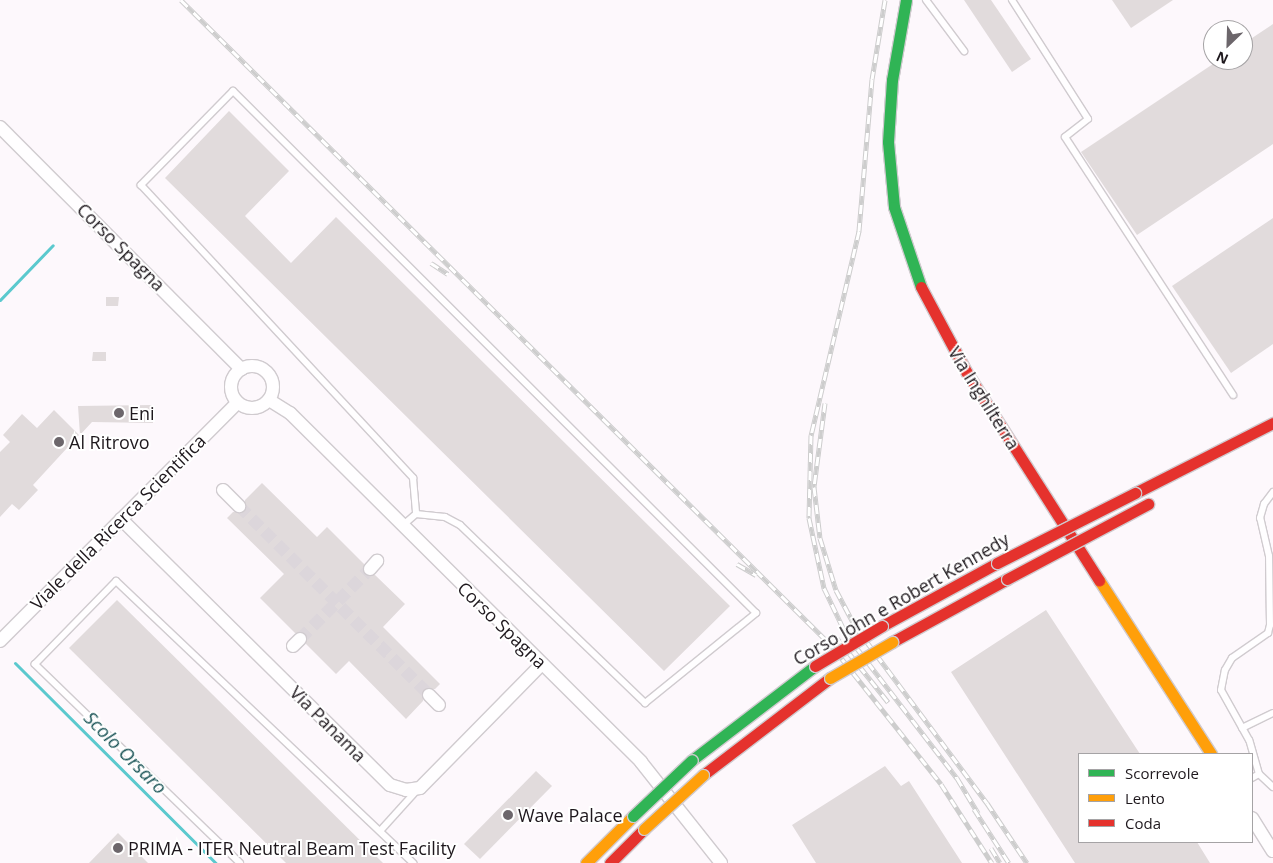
<!DOCTYPE html>
<style>
body{margin:0}
#map{position:relative;width:1273px;height:863px;overflow:hidden;background:#fdf8fc;font-family:"Open Sans",sans-serif}
div>[style]{position:absolute}
[style*='--x']{left:calc(var(--x)*1px);top:calc(var(--y)*1px);width:calc(var(--w)*1px);rotate:calc(var(--a)*1deg)}
.stream>*{height:3px;margin:-1.5px;padding:0 1.5px;transform-origin:1.5px;border-radius:1.5px;background:#5bc9ce}
.building>*{inset:0;background:#e1dbdc}
.street-tunnel>*{height:12px;margin-top:-6px;transform-origin:0;background:repeating-linear-gradient(90deg,#dcd6db 0 12px,transparent 0 18px)}
.roads{filter:drop-shadow(1px 0 #d0cbcf) drop-shadow(-1px 0 #d0cbcf) drop-shadow(0 1px #d0cbcf) drop-shadow(0 -1px #d0cbcf)}
.lane>*{height:6px;margin:-3px;padding:0 3px;transform-origin:3px;border-radius:3px;background:#fffeff}
.street>*{height:12px;margin:-6px;padding:0 6px;transform-origin:6px;border-radius:6px;background:#fffeff}
.street>.ring{margin:-6px;padding:0;box-sizing:content-box;background:none;border:12px solid #fffeff;border-radius:50%}
.fast>*{height:11px;margin:-5.5px;padding:0 5.5px;transform-origin:5.5px;border-radius:5.5px;background:#30b455}
.slow>*{height:11px;margin:-5.5px;padding:0 5.5px;transform-origin:5.5px;border-radius:5.5px;background:#ff9f0a}
.jam>*{height:11px;margin:-5.5px;padding:0 5.5px;transform-origin:5.5px;border-radius:5.5px;background:#e5322d}
.rail>*{height:5px;margin-top:-2.5px;transform-origin:0;background:repeating-linear-gradient(90deg,#fff 0 9px,#cdcdcd 0 18px);box-sizing:border-box;border-block:1px solid #cdcdcd}
.bridges{filter:drop-shadow(1px 0 #d0cbcf) drop-shadow(-1px 0 #d0cbcf) drop-shadow(0 1px #d0cbcf) drop-shadow(0 -1px #d0cbcf)}
.fast-bridge>*{height:11px;margin:-5.5px;padding:0 5.5px;transform-origin:5.5px;border-radius:5.5px;background:#30b455}
.slow-bridge>*{height:11px;margin:-5.5px;padding:0 5.5px;transform-origin:5.5px;border-radius:5.5px;background:#ff9f0a}
.jam-bridge>*{height:11px;margin:-5.5px;padding:0 5.5px;transform-origin:5.5px;border-radius:5.5px;background:#e5322d}
.dots>*{width:14px;height:14px;translate:-50% -50%;box-sizing:border-box;border:2px solid #fff;border-radius:50%}
span{translate:-50% -50%;white-space:nowrap;text-align:center;line-height:1.15;-webkit-text-stroke:4px #fff;paint-order:stroke}
.street-label{font-size:18px;color:#1e181d}
.poi-label{font-size:18px;color:#1e181d}
.left{translate:0 -50%;text-align:left}
.water-label{font-size:19px;color:#155053;font-style:italic}
.legend{position:absolute;left:1078px;top:753px;width:175px;height:90px;box-sizing:border-box;background:#fff;border:1px solid #a5a3a5;margin:0;padding:6px 9px;list-style:none;font-size:15px;color:#1e181d}
.legend li{display:flex;align-items:center;gap:10px;height:25px}
.legend b{width:25px;border:1px solid #a5a3a5}
.north{position:absolute;left:1203px;top:20px;width:50px;height:50px;box-sizing:border-box;background:#fff;border:1px solid #a5a3a5;border-radius:50%;rotate:204deg;font-size:14px;font-weight:700;line-height:20px;text-align:center;color:#1e181d}
.north::after{content:'';display:block;margin:auto;width:18px;height:22px;background:#6c666b;clip-path:polygon(50% 0,100% 100%,50% 72%,0 100%)}
</style>
<div id="map">
<div class="stream">
<div style="--x:0;--y:300;--w:76;--a:-46.1"></div>
<div style="--x:15;--y:663;--w:284;--a:44.9"></div>
</div>
<div class="building">
<div style="clip-path:polygon(964px 0,991px 0,1031px 59px,1012px 72px)"></div>
<div style="clip-path:polygon(1112px 0,1173px 0,1131px 28px)"></div>
<div style="clip-path:polygon(1273px 24px,1273px 144px,1137px 235px,1081px 152px,1219px 60px,1243px 60px,1243px 44px)"></div>
<div style="clip-path:polygon(229px 111px,289px 171px,245px 216px,291px 263px,336px 217px,730px 606px,664px 671px,165px 178px)"></div>
<div style="clip-path:polygon(1273px 218px,1273px 344px,1231px 373px,1172px 286px)"></div>
<div style="clip-path:polygon(106px 297px,119px 297px,118px 306px,106px 306px)"></div>
<div style="clip-path:polygon(93px 352px,106px 352px,106px 361px,92px 361px)"></div>
<div style="clip-path:polygon(152px 405px,153px 423px,92px 422px,80px 435px,78px 406px)"></div>
<div style="clip-path:polygon(54px 410px,79px 435px,33px 485px,38px 490px,19px 510px,12px 504px,0 517px,0 452px,10px 442px,3px 435px,22px 414px,37px 428px)"></div>
<div style="clip-path:polygon(262px 483px,317px 537px,327px 527px,364px 564px,364px 575px,375px 575px,405px 604px,383px 627px,440px 684px,435px 689px,424px 689px,423px 701px,406px 719px,349px 661px,336px 674px,306px 644px,306px 634px,295px 633px,260px 598px,284px 574px,227px 518px,233px 512px,245px 511px,245px 500px)"></div>
<div style="clip-path:polygon(117px 600px,383px 863px,286px 863px,69px 648px)"></div>
<div style="clip-path:polygon(1046px 610px,1140px 754px,1079px 754px,1079px 842px,1197px 842px,1210px 863px,1075px 863px,951px 672px)"></div>
<div style="clip-path:polygon(885px 766px,901px 786px,909px 781px,962px 863px,816px 863px,792px 825px)"></div>
<div style="clip-path:polygon(536px 771px,552px 786px,480px 859px,464px 844px)"></div>
<div style="clip-path:polygon(118px 833px,148px 863px,89px 863px)"></div>
</div>
<div class="street-tunnel">
<div style="--x:239;--y:506;--w:268;--a:44.8"></div>
<div style="--x:300;--y:639;--w:99;--a:-45"></div>
</div>
<div class="roads">
<div class="lane">
<div style="--x:926;--y:0;--w:64;--a:53.3"></div>
<div style="--x:1012;--y:0;--w:141;--a:57.4"></div>
<div style="--x:1088;--y:119;--w:29;--a:142"></div>
<div style="--x:1065;--y:137;--w:308;--a:56.9"></div>
<div style="--x:402;--y:526;--w:18;--a:-41"></div>
<div style="--x:416;--y:514;--w:29;--a:6"></div>
<div style="--x:445;--y:517;--w:17;--a:28"></div>
<div style="--x:460;--y:525;--w:257;--a:43.9"></div>
<div style="--x:645;--y:703;--w:143;--a:-39"></div>
<div style="--x:756;--y:613;--w:739;--a:-135.05"></div>
<div style="--x:233;--y:91;--w:132;--a:134.4"></div>
<div style="--x:141;--y:185;--w:400;--a:47.1"></div>
<div style="--x:413;--y:478;--w:36;--a:85"></div>
<div style="--x:1242;--y:728;--w:34;--a:-26"></div>
<div style="--x:1259;--y:774;--w:19;--a:43"></div>
<div style="--x:1252;--y:778;--w:8;--a:-30"></div>
<div style="--x:1259;--y:774;--w:35;--a:-106"></div>
<div style="--x:1249;--y:740;--w:57;--a:-119.2"></div>
<div style="--x:1221;--y:690;--w:20;--a:-79"></div>
<div style="--x:1225;--y:670;--w:14;--a:-60"></div>
<div style="--x:1232;--y:658;--w:44;--a:-34.8"></div>
<div style="--x:1268;--y:633;--w:8;--a:-76"></div>
<div style="--x:1270;--y:625;--w:69;--a:-90.8"></div>
<div style="--x:1269;--y:556;--w:39;--a:-103"></div>
<div style="--x:1260;--y:518;--w:15;--a:-74"></div>
<div style="--x:1264;--y:504;--w:15;--a:-53"></div>
<div style="--x:380;--y:831;--w:55;--a:-47.9"></div>
<div style="--x:240;--y:863;--w:286;--a:-135.9"></div>
<div style="--x:35;--y:664;--w:116;--a:-45.7"></div>
<div style="--x:116;--y:581;--w:410;--a:43.5"></div>
</div>
<div class="street">
<div style="--x:0;--y:127;--w:342;--a:45.1"></div>
<div class="ring" style="left:231px;top:366px;width:30px;height:30px"></div>
<div style="--x:269;--y:400;--w:25;--a:32"></div>
<div style="--x:290;--y:413;--w:495;--a:44.8"></div>
<div style="--x:641;--y:762;--w:129;--a:51.6"></div>
<div style="--x:223;--y:490;--w:23;--a:45"></div>
<div style="--x:121;--y:519;--w:378;--a:44.7"></div>
<div style="--x:390;--y:785;--w:17;--a:17"></div>
<div style="--x:406;--y:790;--w:14;--a:-8"></div>
<div style="--x:420;--y:788;--w:174;--a:-45.5"></div>
<div style="--x:370;--y:569;--w:11;--a:-49"></div>
<div style="--x:0;--y:641;--w:336;--a:-45.1"></div>
<div style="--x:293;--y:646;--w:10;--a:-45"></div>
<div style="--x:429;--y:695;--w:14;--a:45"></div>
<div style="--x:1252;--y:818;--w:39;--a:58"></div>
</div>
<div class="fast">
<div style="--x:906;--y:0;--w:81;--a:99.9"></div>
<div style="--x:892;--y:80;--w:62;--a:93.7"></div>
<div style="--x:888;--y:142;--w:65;--a:84.7"></div>
<div style="--x:894;--y:207;--w:84;--a:71.4"></div>
<div style="--x:692;--y:760;--w:155;--a:-37.4"></div>
</div>
<div class="slow">
<div style="--x:1099;--y:580;--w:207;--a:57.2"></div>
<div style="--x:586;--y:863;--w:66;--a:-45"></div>
</div>
<div class="jam">
<div style="--x:921;--y:287;--w:98;--a:61.9"></div>
<div style="--x:967;--y:373;--w:246;--a:57.5"></div>
<div style="--x:1135;--y:493;--w:155;--a:-26.9"></div>
<div style="--x:882;--y:626;--w:131;--a:-28.7"></div>
<div style="--x:892;--y:642;--w:131;--a:-28.7"></div>
<div style="--x:703;--y:775;--w:160;--a:-37.4"></div>
<div style="--x:610;--y:863;--w:48;--a:-45"></div>
</div>
</div>
<div class="rail">
<div style="--x:181;--y:0;--w:916;--a:44.78"></div>
<div style="--x:831;--y:645;--w:177;--a:51.6"></div>
<div style="--x:941;--y:784;--w:94;--a:57.2"></div>
<div style="--x:885;--y:0;--w:80;--a:99.3"></div>
<div style="--x:872;--y:79;--w:153;--a:94.9"></div>
<div style="--x:859;--y:231;--w:210;--a:103.2"></div>
<div style="--x:811;--y:435;--w:83;--a:91.4"></div>
<div style="--x:809;--y:518;--w:72;--a:77.9"></div>
<div style="--x:824;--y:588;--w:51;--a:64.4"></div>
<div style="--x:846;--y:634;--w:182;--a:52.4"></div>
<div style="--x:957;--y:778;--w:41;--a:59"></div>
<div style="--x:431;--y:263;--w:20;--a:33"></div>
<div style="--x:825;--y:403;--w:85;--a:97.5"></div>
<div style="--x:814;--y:487;--w:51;--a:83.3"></div>
<div style="--x:820;--y:538;--w:54;--a:72.9"></div>
<div style="--x:836;--y:590;--w:41;--a:62.2"></div>
<div style="--x:855;--y:626;--w:221;--a:53.3"></div>
<div style="--x:987;--y:803;--w:72;--a:56.3"></div>
<div style="--x:737;--y:564;--w:22;--a:30"></div>
<div style="--x:837;--y:638;--w:82;--a:51.4"></div>
<div style="--x:974;--y:809;--w:64;--a:57.1"></div>
<div style="--x:991;--y:848;--w:17;--a:59"></div>
</div>
<div class="bridges">
<div class="fast-bridge">
<div style="--x:633;--y:816;--w:81;--a:-43.5"></div>
</div>
<div class="slow-bridge">
<div style="--x:830;--y:678;--w:72;--a:-30.1"></div>
<div style="--x:644;--y:829;--w:80;--a:-42.5"></div>
</div>
<div class="jam-bridge">
<div style="--x:997;--y:563;--w:155;--a:-26.9"></div>
<div style="--x:1007;--y:579;--w:160;--a:-28"></div>
<div style="--x:815;--y:666;--w:78;--a:-30.8"></div>
</div>
</div>
<div class="dots">
<div style="left:119px;top:413px;background:#6c666b"></div>
<div style="left:59px;top:442px;background:#6c666b"></div>
<div style="left:508px;top:815px;background:#6c666b"></div>
<div style="left:118px;top:848px;background:#6c666b"></div>
</div>
<div class="street-label">
<span style="left:121px;top:247px;rotate:45deg">Corso Spagna</span>
<span style="left:984px;top:398px;rotate:58deg">Via Inghilterra</span>
<span style="left:118px;top:522px;rotate:-45deg">Viale della Ricerca Scientifica</span>
<span style="left:901px;top:599px;rotate:-30deg">Corso John e Robert Kennedy</span>
<span style="left:502px;top:625px;rotate:44deg">Corso Spagna</span>
<span style="left:328px;top:724px;rotate:45deg">Via Panama</span>
</div>
<div class="poi-label">
<span class="left" style="left:129px;top:413px">Eni</span>
<span class="left" style="left:69px;top:442px">Al Ritrovo</span>
<span class="left" style="left:518px;top:815px">Wave Palace</span>
<span class="left" style="left:128px;top:848px">PRIMA - ITER Neutral Beam Test Facility</span>
</div>
<div class="water-label">
<span style="left:125px;top:753px;rotate:45deg">Scolo Orsaro</span>
</div>
<ul class="legend">
<li><b style="height:6px;background:#30b455"></b>Scorrevole</li>
<li><b style="height:6px;background:#ff9f0a"></b>Lento</li>
<li><b style="height:6px;background:#e5322d"></b>Coda</li>
</ul>
<div class="north">N</div>
</div>
